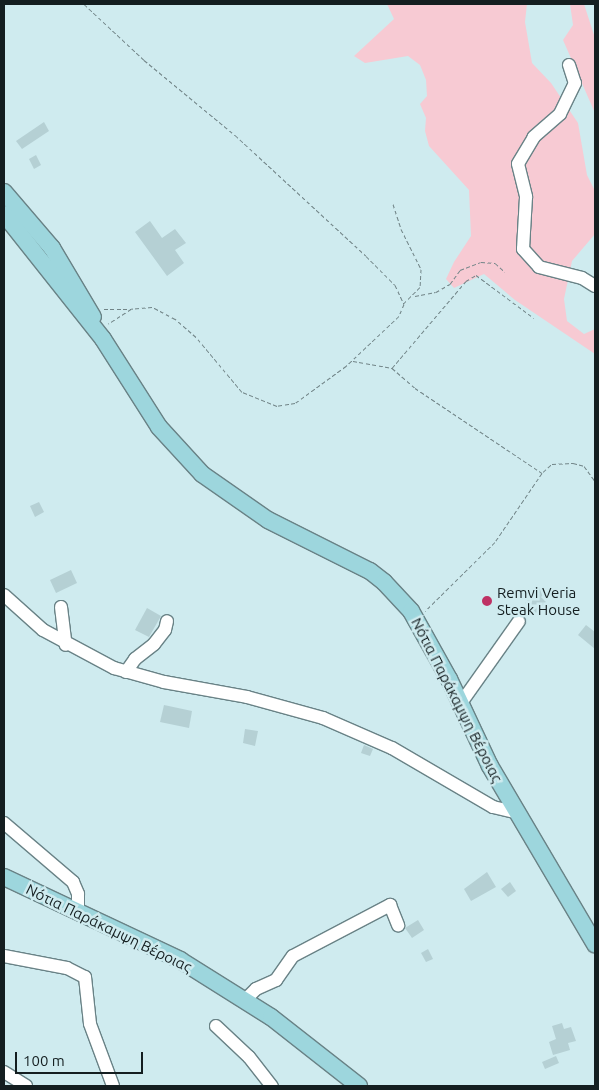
<!DOCTYPE html>
<meta charset="utf-8">
<style>
body{margin:0}
#map{position:relative;width:599px;height:1090px;overflow:hidden;background:#cfebef;font-family:Ubuntu,sans-serif}
div>[style]{position:absolute}
[style*='--x']{left:calc(var(--x)*1px);top:calc(var(--y)*1px);width:calc(var(--w)*1px);rotate:calc(var(--a)*1deg)}
.green>*{inset:0;background:#f7cad3}
.building>*{inset:0;background:#b5d0d4}
.path>*{height:1px;margin-top:-0.5px;transform-origin:0;background:repeating-linear-gradient(90deg,#718487 0 4px,transparent 0 6.5px)}
.roads{filter:drop-shadow(1px 0 #698286) drop-shadow(-1px 0 #698286) drop-shadow(0 1px #698286) drop-shadow(0 -1px #698286)}
.minor>*{height:12px;margin:-6px;padding:0 6px;transform-origin:6px;border-radius:6px;background:#fff}
.major>*{height:16px;margin:-8px;padding:0 8px;transform-origin:8px;border-radius:8px;background:#9dd6dd}
.dots>*{width:14px;height:14px;translate:-50% -50%;box-sizing:border-box;border:2px solid #cfebef;border-radius:50%}
span{translate:-50% -50%;white-space:nowrap;text-align:center;line-height:1.15;-webkit-text-stroke:5px #cfebef;paint-order:stroke}
.poi-label{font-size:15px;color:#141e20}
.left{translate:0 -50%;text-align:left}
.street-label{font-size:15px;color:#141e20}
.frame{position:absolute;inset:0;border:5px solid #141e20;pointer-events:none}
.scale{position:absolute;left:15px;top:1052px;width:128px;height:22px;box-sizing:border-box;border:2px solid #141e20;border-top:0;padding-left:6px;font-size:15px;line-height:18px;white-space:nowrap;color:#141e20;-webkit-text-stroke:4px #cfebef;paint-order:stroke}
</style>
<div id="map">
<div class="green">
<div style="clip-path:polygon(387px 4px,527px 4px,525px 22px,532px 63px,551px 83px,578px 123px,587px 175px,595px 191px,595px 234px,572px 261px,564px 299px,567px 321px,584px 334px,595px 329px,595px 354px,515px 300px,484px 274px,454px 288px,446px 279px,454px 262px,471px 236px,469px 190px,429px 146px,425px 131px,426px 118px,420px 104px,427px 96px,426px 80px,420px 65px,408px 56px,365px 63px,354px 56px,394px 19px)"></div>
<div style="clip-path:polygon(570px 4px,584px 4px,595px 38px,595px 113px,563px 40px,573px 25px)"></div>
</div>
<div class="building">
<div style="clip-path:polygon(44px 122px,49px 131px,22px 149px,16px 141px)"></div>
<div style="clip-path:polygon(36px 155px,41px 165px,34px 169px,29px 159px)"></div>
<div style="clip-path:polygon(150px 221px,162px 238px,175px 229px,186px 243px,175px 250px,184px 263px,167px 276px,135px 232px)"></div>
<div style="clip-path:polygon(39px 502px,44px 512px,35px 517px,30px 506px)"></div>
<div style="clip-path:polygon(71px 570px,77px 583px,56px 593px,50px 580px)"></div>
<div style="clip-path:polygon(541px 586px,547px 591px,541px 597px,546px 602px,536px 613px,525px 603px)"></div>
<div style="clip-path:polygon(147px 608px,161px 616px,149px 637px,135px 630px)"></div>
<div style="clip-path:polygon(586px 625px,595px 632px,595px 649px,578px 635px)"></div>
<div style="clip-path:polygon(164px 705px,192px 711px,189px 728px,160px 722px)"></div>
<div style="clip-path:polygon(245px 729px,258px 731px,255px 746px,243px 743px)"></div>
<div style="clip-path:polygon(364px 745px,373px 749px,370px 756px,361px 753px)"></div>
<div style="clip-path:polygon(487px 872px,496px 887px,471px 901px,464px 889px)"></div>
<div style="clip-path:polygon(510px 882px,516px 891px,508px 897px,501px 889px)"></div>
<div style="clip-path:polygon(418px 920px,424px 930px,412px 938px,405px 928px)"></div>
<div style="clip-path:polygon(428px 949px,433px 959px,426px 962px,421px 953px)"></div>
<div style="clip-path:polygon(562px 1023px,564px 1029px,571px 1027px,576px 1041px,568px 1043px,570px 1050px,553px 1055px,549px 1042px,556px 1039px,552px 1026px)"></div>
<div style="clip-path:polygon(556px 1056px,559px 1063px,545px 1069px,542px 1062px)"></div>
</div>
<div class="path">
<div style="--x:84;--y:4;--w:82;--a:43"></div>
<div style="--x:144;--y:60;--w:118;--a:39.5"></div>
<div style="--x:235;--y:135;--w:178;--a:42.7"></div>
<div style="--x:366;--y:256;--w:41;--a:45"></div>
<div style="--x:395;--y:285;--w:21;--a:65"></div>
<div style="--x:404;--y:304;--w:13;--a:113"></div>
<div style="--x:399;--y:316;--w:73;--a:136.7"></div>
<div style="--x:346;--y:366;--w:63;--a:144"></div>
<div style="--x:295;--y:403;--w:18;--a:171"></div>
<div style="--x:277;--y:406;--w:38;--a:-158"></div>
<div style="--x:242;--y:392;--w:72;--a:-129.9"></div>
<div style="--x:196;--y:337;--w:28;--a:-139"></div>
<div style="--x:175;--y:319;--w:26;--a:-152"></div>
<div style="--x:152;--y:307;--w:21;--a:175"></div>
<div style="--x:393;--y:204;--w:26;--a:72"></div>
<div style="--x:401;--y:229;--w:45;--a:63.4"></div>
<div style="--x:421;--y:269;--w:18;--a:93"></div>
<div style="--x:420;--y:287;--w:23;--a:135"></div>
<div style="--x:415;--y:296;--w:21;--a:-11"></div>
<div style="--x:436;--y:292;--w:16;--a:-30"></div>
<div style="--x:450;--y:284;--w:17;--a:-54"></div>
<div style="--x:460;--y:270;--w:22;--a:-21"></div>
<div style="--x:481;--y:262;--w:14;--a:4"></div>
<div style="--x:495;--y:263;--w:13;--a:42"></div>
<div style="--x:104;--y:309;--w:27;--a:0"></div>
<div style="--x:131;--y:309;--w:27;--a:147"></div>
<div style="--x:353;--y:361;--w:40;--a:10"></div>
<div style="--x:392;--y:368;--w:30;--a:41"></div>
<div style="--x:415;--y:388;--w:153;--a:33.8"></div>
<div style="--x:542;--y:473;--w:83;--a:124.3"></div>
<div style="--x:495;--y:542;--w:98;--a:135.4"></div>
<div style="--x:392;--y:368;--w:114;--a:-49.6"></div>
<div style="--x:466;--y:281;--w:12;--a:-31"></div>
<div style="--x:476;--y:275;--w:72;--a:36.6"></div>
<div style="--x:543;--y:472;--w:12;--a:-42"></div>
<div style="--x:552;--y:464;--w:21;--a:-3"></div>
<div style="--x:573;--y:463;--w:11;--a:15"></div>
<div style="--x:584;--y:466;--w:19;--a:54"></div>
</div>
<div class="roads">
<div class="minor">
<div style="--x:569;--y:65;--w:19;--a:72"></div>
<div style="--x:575;--y:83;--w:34;--a:116"></div>
<div style="--x:560;--y:114;--w:35;--a:139"></div>
<div style="--x:534;--y:137;--w:31;--a:121"></div>
<div style="--x:518;--y:164;--w:34;--a:76"></div>
<div style="--x:526;--y:197;--w:52;--a:93.3"></div>
<div style="--x:523;--y:249;--w:24;--a:48"></div>
<div style="--x:539;--y:267;--w:44;--a:14.3"></div>
<div style="--x:582;--y:278;--w:15;--a:32"></div>
<div style="--x:4;--y:595;--w:52;--a:41.9"></div>
<div style="--x:43;--y:630;--w:81;--a:28.2"></div>
<div style="--x:114;--y:668;--w:52;--a:15.6"></div>
<div style="--x:164;--y:682;--w:84;--a:10.2"></div>
<div style="--x:247;--y:697;--w:79;--a:15.4"></div>
<div style="--x:323;--y:718;--w:75;--a:23.5"></div>
<div style="--x:392;--y:748;--w:117;--a:30.3"></div>
<div style="--x:493;--y:807;--w:26;--a:13"></div>
<div style="--x:61;--y:607;--w:38;--a:83"></div>
<div style="--x:126;--y:672;--w:16;--a:-55"></div>
<div style="--x:135;--y:659;--w:24;--a:-38"></div>
<div style="--x:154;--y:644;--w:18;--a:-52"></div>
<div style="--x:165;--y:630;--w:9;--a:-77"></div>
<div style="--x:461;--y:703;--w:100;--a:-54.7"></div>
<div style="--x:4;--y:823;--w:91;--a:40.5"></div>
<div style="--x:73;--y:882;--w:13;--a:67"></div>
<div style="--x:78;--y:894;--w:19;--a:90"></div>
<div style="--x:4;--y:956;--w:64;--a:10.8"></div>
<div style="--x:67;--y:968;--w:20;--a:27"></div>
<div style="--x:85;--y:977;--w:47;--a:83.9"></div>
<div style="--x:90;--y:1024;--w:66;--a:69.6"></div>
<div style="--x:245;--y:1000;--w:16;--a:-45"></div>
<div style="--x:256;--y:989;--w:22;--a:-24"></div>
<div style="--x:276;--y:980;--w:29;--a:-55"></div>
<div style="--x:293;--y:956;--w:110;--a:-27.7"></div>
<div style="--x:390;--y:905;--w:22;--a:68"></div>
<div style="--x:216;--y:1026;--w:45;--a:43.2"></div>
<div style="--x:249;--y:1057;--w:37;--a:52"></div>
<div style="--x:4;--y:1072;--w:26;--a:32"></div>
</div>
<div class="major">
<div style="--x:4;--y:192;--w:74;--a:49.4"></div>
<div style="--x:52;--y:248;--w:80;--a:59.3"></div>
<div style="--x:4;--y:214;--w:159;--a:51.6"></div>
<div style="--x:103;--y:339;--w:104;--a:57.5"></div>
<div style="--x:159;--y:427;--w:64;--a:47.5"></div>
<div style="--x:202;--y:474;--w:80;--a:34.9"></div>
<div style="--x:268;--y:520;--w:114;--a:26.6"></div>
<div style="--x:370;--y:571;--w:18;--a:38"></div>
<div style="--x:384;--y:582;--w:40;--a:47"></div>
<div style="--x:411;--y:611;--w:78;--a:60.8"></div>
<div style="--x:449;--y:679;--w:96;--a:64.8"></div>
<div style="--x:490;--y:766;--w:207;--a:59.5"></div>
<div style="--x:4;--y:877;--w:195;--a:25.2"></div>
<div style="--x:180;--y:960;--w:107;--a:32.1"></div>
<div style="--x:271;--y:1017;--w:112;--a:38.1"></div>
</div>
</div>
<div class="dots">
<div style="left:487px;top:601px;background:#be3164"></div>
</div>
<div class="poi-label">
<span class="left" style="left:497px;top:601px">Remvi Veria<br>Steak House</span>
</div>
<div class="street-label">
<span style="left:457px;top:700px;rotate:63deg">Νότια Παράκαμψη Βέροιας</span>
<span style="left:109px;top:928px;rotate:26deg">Νότια Παράκαμψη Βέροιας</span>
</div>
<div class="frame"></div>
<div class="scale">100 m</div>
</div>
